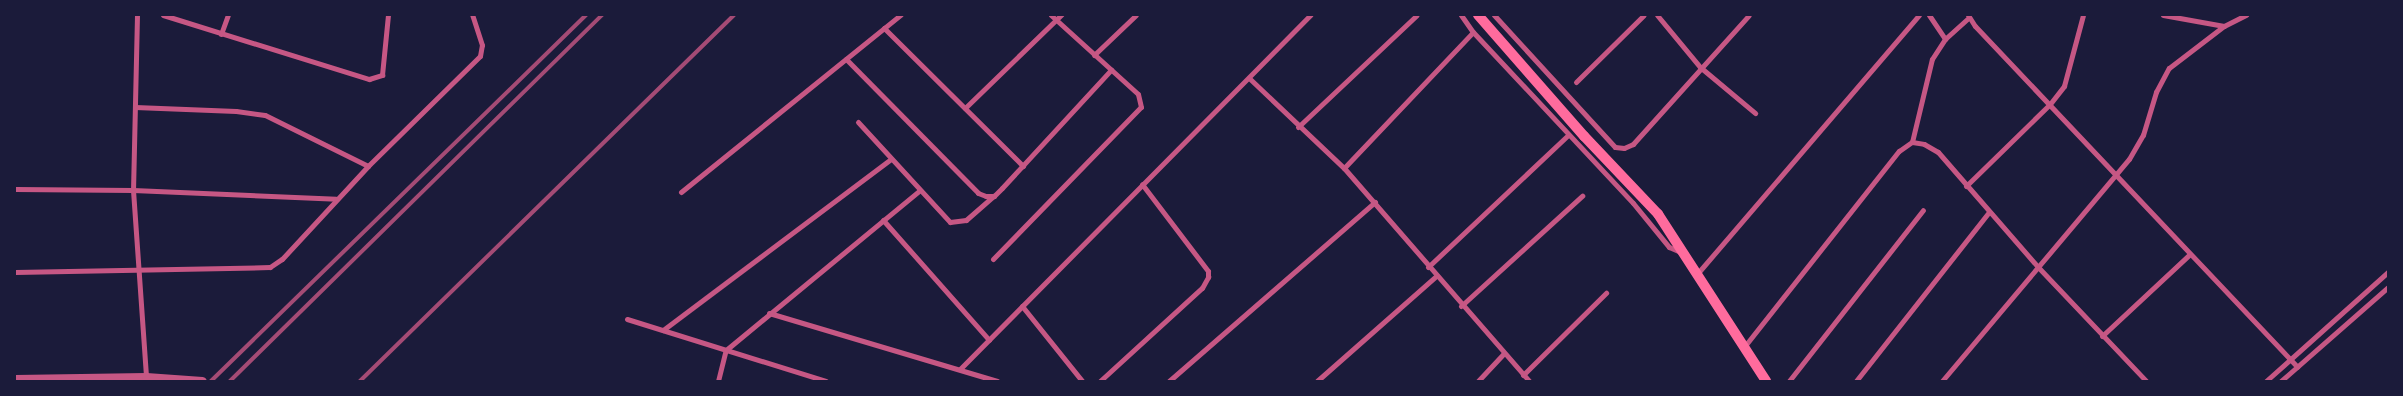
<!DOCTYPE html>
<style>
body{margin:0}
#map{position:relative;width:2403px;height:396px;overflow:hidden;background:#1b1b3a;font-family:"PT Sans Narrow",sans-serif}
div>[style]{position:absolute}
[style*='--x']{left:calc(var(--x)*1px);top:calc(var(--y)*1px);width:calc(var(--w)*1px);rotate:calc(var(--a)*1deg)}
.minor>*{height:5px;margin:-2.5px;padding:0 2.5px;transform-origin:2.5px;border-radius:2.5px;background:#c65784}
.tertiary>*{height:9px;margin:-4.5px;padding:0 4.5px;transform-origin:4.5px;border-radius:4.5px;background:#c65784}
.secondary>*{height:10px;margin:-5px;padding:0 5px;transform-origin:5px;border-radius:5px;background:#ff6b9d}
.rail>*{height:4px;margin:-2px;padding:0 2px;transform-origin:2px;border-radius:2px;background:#a44b75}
span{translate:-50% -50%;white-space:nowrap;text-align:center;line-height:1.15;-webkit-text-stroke:4.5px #1b1b3a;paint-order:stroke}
.frame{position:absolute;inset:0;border:16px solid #1b1b3a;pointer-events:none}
</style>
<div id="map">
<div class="minor">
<div style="--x:137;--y:15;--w:175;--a:91.3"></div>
<div style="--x:133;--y:190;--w:187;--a:86"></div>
<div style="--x:163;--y:15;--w:216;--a:17.3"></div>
<div style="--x:369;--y:79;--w:14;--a:-17"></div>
<div style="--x:382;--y:75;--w:60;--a:-84.3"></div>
<div style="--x:1461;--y:15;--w:21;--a:55"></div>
<div style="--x:1473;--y:32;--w:234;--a:46.9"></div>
<div style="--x:1633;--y:203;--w:57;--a:50.7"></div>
<div style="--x:1669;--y:247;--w:15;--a:23"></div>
<div style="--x:1494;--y:15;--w:179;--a:47.5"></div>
<div style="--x:1615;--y:147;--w:9;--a:6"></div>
<div style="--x:1624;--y:148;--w:10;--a:-24"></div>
<div style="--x:1633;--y:144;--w:173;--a:-48"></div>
<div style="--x:1657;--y:15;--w:67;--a:50.4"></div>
<div style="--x:1700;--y:67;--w:72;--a:39.9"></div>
<div style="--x:1929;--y:15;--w:29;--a:56"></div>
<div style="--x:1968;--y:15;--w:13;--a:58"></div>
<div style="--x:1975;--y:26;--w:469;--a:46.6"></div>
<div style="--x:2163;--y:15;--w:62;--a:10.2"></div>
<div style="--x:884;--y:28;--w:196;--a:44.8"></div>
<div style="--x:221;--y:34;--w:20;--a:-70"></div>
<div style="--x:1094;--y:55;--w:58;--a:-43.6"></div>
<div style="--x:846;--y:59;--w:188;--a:45.4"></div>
<div style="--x:978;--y:193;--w:9;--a:21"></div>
<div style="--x:986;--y:196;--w:8;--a:0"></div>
<div style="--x:994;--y:196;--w:11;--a:-45"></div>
<div style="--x:1002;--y:188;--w:161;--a:-47.3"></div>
<div style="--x:1249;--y:78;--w:131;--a:43.5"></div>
<div style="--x:1344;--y:168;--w:282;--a:49"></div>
<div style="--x:1576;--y:82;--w:95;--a:-44.6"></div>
<div style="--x:135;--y:107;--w:101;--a:2.3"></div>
<div style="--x:236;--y:111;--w:29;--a:8"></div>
<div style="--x:265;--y:115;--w:115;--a:26.3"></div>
<div style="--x:965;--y:108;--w:134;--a:-44.1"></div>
<div style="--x:858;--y:122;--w:136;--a:47.4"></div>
<div style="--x:950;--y:222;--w:16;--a:-7"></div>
<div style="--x:966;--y:220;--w:37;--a:-41"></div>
<div style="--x:1298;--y:127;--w:163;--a:-43.3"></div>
<div style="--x:1912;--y:142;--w:85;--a:-76.5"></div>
<div style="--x:1932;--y:59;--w:24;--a:-57"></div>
<div style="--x:1945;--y:39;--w:31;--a:-42"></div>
<div style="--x:1344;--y:168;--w:187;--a:-46.5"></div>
<div style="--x:1966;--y:186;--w:117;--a:-44.3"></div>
<div style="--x:2050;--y:104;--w:23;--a:-52"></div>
<div style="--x:2064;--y:86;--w:73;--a:-75"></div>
<div style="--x:15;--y:189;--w:118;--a:0.5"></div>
<div style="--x:133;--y:190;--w:203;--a:2.5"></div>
<div style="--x:681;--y:192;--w:282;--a:-38.9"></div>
<div style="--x:883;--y:220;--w:160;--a:48.5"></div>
<div style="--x:993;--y:259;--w:212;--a:-45.8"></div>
<div style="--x:1141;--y:107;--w:13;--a:-103"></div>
<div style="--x:1138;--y:94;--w:118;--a:-137.8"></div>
<div style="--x:1428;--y:267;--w:191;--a:-43.3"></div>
<div style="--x:15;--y:272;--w:255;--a:-1.1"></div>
<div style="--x:270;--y:267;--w:14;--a:-34"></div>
<div style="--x:282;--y:259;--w:127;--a:-47.2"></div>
<div style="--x:368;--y:166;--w:157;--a:-44.5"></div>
<div style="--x:480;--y:56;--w:11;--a:-80"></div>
<div style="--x:482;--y:45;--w:32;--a:-108"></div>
<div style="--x:1697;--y:274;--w:341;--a:-49.4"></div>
<div style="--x:1022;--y:306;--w:96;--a:51.3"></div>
<div style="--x:1461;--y:306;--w:164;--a:-42.3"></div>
<div style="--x:769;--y:313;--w:238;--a:16.6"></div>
<div style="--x:627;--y:319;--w:208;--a:17.3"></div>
<div style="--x:663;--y:330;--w:285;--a:-36.9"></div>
<div style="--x:2102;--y:336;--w:119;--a:-43"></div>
<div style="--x:1744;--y:347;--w:250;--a:-51.7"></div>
<div style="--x:1899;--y:151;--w:16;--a:-35"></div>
<div style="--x:1912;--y:142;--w:12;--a:9"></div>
<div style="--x:1924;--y:144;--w:16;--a:30"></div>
<div style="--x:1938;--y:152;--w:152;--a:49"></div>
<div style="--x:2038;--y:267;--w:157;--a:46.5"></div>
<div style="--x:960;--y:369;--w:498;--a:-45.3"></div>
<div style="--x:1523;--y:375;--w:117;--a:-44.7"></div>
<div style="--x:718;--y:381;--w:32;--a:-76"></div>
<div style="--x:726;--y:350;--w:251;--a:-39.5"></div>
<div style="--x:1100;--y:381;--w:138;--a:-42.4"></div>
<div style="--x:1202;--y:288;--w:13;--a:-61"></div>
<div style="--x:1208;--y:277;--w:6;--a:-90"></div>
<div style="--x:1208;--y:271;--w:109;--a:-127.2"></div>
<div style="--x:1169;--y:381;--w:273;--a:-41"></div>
<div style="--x:1317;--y:381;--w:159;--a:-41.4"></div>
<div style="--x:1478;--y:381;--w:37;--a:-47"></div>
<div style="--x:1789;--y:381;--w:217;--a:-51.9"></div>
<div style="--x:1856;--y:381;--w:215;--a:-51.8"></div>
<div style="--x:1942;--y:381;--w:290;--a:-49.9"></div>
<div style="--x:2129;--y:159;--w:28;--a:-60"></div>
<div style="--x:2143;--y:135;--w:45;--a:-73.2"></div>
<div style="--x:2156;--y:92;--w:27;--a:-62"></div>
<div style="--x:2169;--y:68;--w:69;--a:-37.4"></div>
<div style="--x:2224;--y:26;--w:25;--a:-27"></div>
<div style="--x:2266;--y:381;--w:164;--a:-41.8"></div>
<div style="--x:2281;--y:381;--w:142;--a:-41.3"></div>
</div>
<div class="tertiary">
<div style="--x:15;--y:379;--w:131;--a:-0.9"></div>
<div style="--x:146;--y:377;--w:56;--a:4.1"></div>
</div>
<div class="secondary">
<div style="--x:1478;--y:15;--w:161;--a:48.8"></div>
<div style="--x:1584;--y:136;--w:108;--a:46.5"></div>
<div style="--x:1658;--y:214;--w:199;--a:57.1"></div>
</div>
<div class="rail">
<div style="--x:211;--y:381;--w:524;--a:-44.3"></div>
<div style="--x:230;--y:381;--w:522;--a:-44.53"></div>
<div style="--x:360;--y:381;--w:523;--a:-44.38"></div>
</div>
<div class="frame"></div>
</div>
